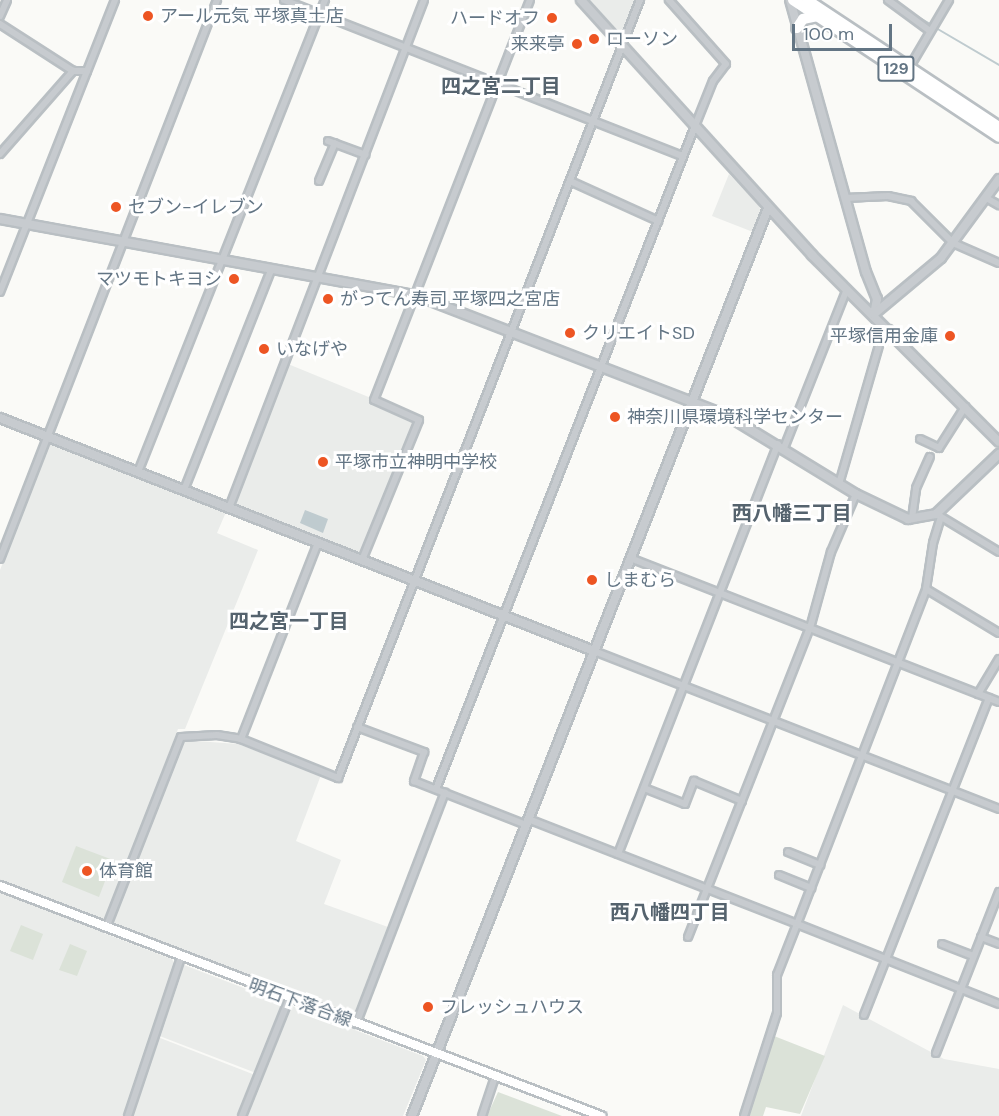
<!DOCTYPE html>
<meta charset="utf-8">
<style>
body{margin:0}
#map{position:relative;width:999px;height:1116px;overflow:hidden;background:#fafaf7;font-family:"DM Sans","Noto Sans JP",sans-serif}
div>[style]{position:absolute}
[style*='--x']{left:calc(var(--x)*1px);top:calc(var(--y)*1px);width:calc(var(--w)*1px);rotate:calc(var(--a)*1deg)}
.built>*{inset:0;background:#eaecea}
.green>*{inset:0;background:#dbe2d8}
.water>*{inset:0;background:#bfcbcf}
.stream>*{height:2px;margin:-1px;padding:0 1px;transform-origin:1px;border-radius:1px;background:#bfcbcf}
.roads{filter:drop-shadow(2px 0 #b9bfc3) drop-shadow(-2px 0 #b9bfc3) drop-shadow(0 2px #b9bfc3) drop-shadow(0 -2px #b9bfc3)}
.minor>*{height:6px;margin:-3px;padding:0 3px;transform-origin:3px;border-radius:3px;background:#c7cbcf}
.tertiary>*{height:8px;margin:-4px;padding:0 4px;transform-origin:4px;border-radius:4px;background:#c7cbcf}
.secondary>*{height:8px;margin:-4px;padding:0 4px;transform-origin:4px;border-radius:4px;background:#fff}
.trunk>*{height:10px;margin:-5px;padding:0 5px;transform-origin:5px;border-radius:5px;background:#fff}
.dots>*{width:16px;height:16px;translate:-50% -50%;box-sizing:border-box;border:3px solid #fff;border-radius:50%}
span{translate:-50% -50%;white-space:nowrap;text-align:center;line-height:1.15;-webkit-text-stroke:6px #fff;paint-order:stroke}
.shield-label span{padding:2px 4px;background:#fff;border:2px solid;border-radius:4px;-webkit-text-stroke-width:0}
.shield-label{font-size:16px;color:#637584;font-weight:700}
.poi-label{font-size:18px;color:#637584}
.left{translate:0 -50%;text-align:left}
.right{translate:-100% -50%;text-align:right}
.street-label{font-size:18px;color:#637584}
.neighbourhood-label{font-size:20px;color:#55636e;font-weight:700}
.scale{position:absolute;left:792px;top:24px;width:100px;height:27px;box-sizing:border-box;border:3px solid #637584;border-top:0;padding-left:8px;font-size:18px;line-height:21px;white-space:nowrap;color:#637584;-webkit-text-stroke:4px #fff;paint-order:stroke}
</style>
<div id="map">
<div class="built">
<div style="clip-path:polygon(590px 0,635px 0,623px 37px)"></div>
<div style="clip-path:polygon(729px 174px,759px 206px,761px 212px,753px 232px,712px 216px)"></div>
<div style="clip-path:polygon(288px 364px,371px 398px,370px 401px,414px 421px,360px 555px,232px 503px)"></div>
<div style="clip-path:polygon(50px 443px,226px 512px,217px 533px,258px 550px,185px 729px,178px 729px,101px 932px,172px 959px,175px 965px,150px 1034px,255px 1075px,239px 1116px,0 1116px,0 570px)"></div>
<div style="clip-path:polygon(183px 740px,238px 744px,321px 775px,296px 841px,341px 860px,324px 904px,388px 927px,356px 1015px,112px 923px)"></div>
<div style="clip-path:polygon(184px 965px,283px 1003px,256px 1073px,157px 1035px)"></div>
<div style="clip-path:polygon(843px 1005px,944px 1059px,999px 1069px,999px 1116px,801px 1116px)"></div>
<div style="clip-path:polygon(292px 1006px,423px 1056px,426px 1060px,403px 1116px,245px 1116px)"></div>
</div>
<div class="green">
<div style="clip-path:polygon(76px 846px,113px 860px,99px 897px,62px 882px)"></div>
<div style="clip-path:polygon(21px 925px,43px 934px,33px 960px,10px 951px)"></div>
<div style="clip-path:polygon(70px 944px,87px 951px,77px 976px,59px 970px)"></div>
<div style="clip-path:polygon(774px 1036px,825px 1056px,800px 1114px,766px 1107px,763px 1116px,749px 1116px)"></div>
<div style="clip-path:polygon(498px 1092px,562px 1116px,487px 1116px)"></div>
</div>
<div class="water">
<div style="clip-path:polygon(305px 510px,328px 519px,323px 533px,300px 523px)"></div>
</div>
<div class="stream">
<div style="--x:906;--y:10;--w:28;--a:30"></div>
<div style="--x:936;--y:28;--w:73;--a:30.4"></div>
</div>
<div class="roads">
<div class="minor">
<div style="--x:284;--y:0;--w:428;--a:21.4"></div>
<div style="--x:888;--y:0;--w:52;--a:36.4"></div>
<div style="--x:0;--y:16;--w:17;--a:-66"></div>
<div style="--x:0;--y:24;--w:87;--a:32.8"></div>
<div style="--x:909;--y:68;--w:79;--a:-59.5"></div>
<div style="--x:328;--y:141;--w:40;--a:20.2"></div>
<div style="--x:0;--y:154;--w:111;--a:-48.7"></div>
<div style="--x:73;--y:71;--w:14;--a:0"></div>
<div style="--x:319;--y:181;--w:41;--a:-67.2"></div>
<div style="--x:570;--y:181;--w:97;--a:24.4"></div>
<div style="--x:845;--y:198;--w:43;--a:-2.7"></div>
<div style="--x:888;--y:196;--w:24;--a:12"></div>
<div style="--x:911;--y:201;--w:59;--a:45"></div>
<div style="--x:953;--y:243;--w:50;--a:23.5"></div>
<div style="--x:988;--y:199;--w:13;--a:29"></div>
<div style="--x:0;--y:292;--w:314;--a:-68.5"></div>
<div style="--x:920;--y:439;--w:21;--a:25"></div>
<div style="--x:939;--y:448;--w:49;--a:-57.6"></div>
<div style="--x:784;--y:448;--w:171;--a:-68.4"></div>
<div style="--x:138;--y:472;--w:508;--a:-68.39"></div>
<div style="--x:839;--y:484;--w:148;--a:-73.9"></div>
<div style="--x:880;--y:342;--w:16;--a:-55"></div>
<div style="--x:184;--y:490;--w:237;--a:-68.4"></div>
<div style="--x:229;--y:508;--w:544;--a:-69"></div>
<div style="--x:938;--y:515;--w:71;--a:31.2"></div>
<div style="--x:912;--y:518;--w:30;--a:-82"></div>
<div style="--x:916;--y:488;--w:34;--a:-66"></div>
<div style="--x:630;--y:558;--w:396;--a:21.3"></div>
<div style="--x:0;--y:559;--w:600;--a:-68.78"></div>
<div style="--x:362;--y:560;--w:151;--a:-67.8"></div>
<div style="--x:419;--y:420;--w:49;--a:-156"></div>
<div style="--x:374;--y:400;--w:429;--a:-68.7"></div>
<div style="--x:926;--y:589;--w:85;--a:31.1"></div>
<div style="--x:594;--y:651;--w:435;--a:21.3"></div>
<div style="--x:978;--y:694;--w:41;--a:-59"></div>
<div style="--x:357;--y:727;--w:72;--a:20.5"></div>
<div style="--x:424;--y:752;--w:31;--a:109"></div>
<div style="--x:414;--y:781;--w:120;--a:21.4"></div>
<div style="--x:241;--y:739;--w:211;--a:-68.6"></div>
<div style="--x:644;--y:788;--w:44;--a:21.3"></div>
<div style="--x:685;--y:804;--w:25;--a:-69"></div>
<div style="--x:694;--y:781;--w:52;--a:22.6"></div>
<div style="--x:436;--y:789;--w:712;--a:-68.66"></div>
<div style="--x:695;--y:126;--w:48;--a:-68.2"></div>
<div style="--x:713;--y:81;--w:21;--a:-53"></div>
<div style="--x:726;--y:64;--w:86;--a:-131.7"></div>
<div style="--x:528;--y:819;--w:289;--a:21.3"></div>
<div style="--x:797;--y:924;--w:359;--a:-68.9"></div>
<div style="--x:926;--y:589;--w:47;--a:-81.3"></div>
<div style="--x:933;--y:543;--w:27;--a:-73"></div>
<div style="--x:788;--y:852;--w:35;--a:22"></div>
<div style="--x:618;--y:854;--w:440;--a:-68.7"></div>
<div style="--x:779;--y:875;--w:35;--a:22"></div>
<div style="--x:106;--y:928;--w:205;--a:-68.6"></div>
<div style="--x:181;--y:737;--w:36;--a:-3"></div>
<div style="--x:217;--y:735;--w:24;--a:9"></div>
<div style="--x:241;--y:739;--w:105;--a:21.9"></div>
<div style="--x:338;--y:778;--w:835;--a:-68.79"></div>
<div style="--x:688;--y:937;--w:332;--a:-68.5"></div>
<div style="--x:810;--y:628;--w:79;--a:-74.6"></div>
<div style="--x:831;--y:552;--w:63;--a:-66.7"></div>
<div style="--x:981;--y:937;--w:19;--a:21"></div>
<div style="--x:942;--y:944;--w:33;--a:21"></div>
<div style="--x:864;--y:1015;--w:341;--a:-68.5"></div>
<div style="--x:356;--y:1024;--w:248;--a:-69"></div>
<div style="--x:936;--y:1053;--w:173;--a:-68.6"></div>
<div style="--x:128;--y:1116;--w:167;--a:-71.5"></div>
<div style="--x:242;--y:1116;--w:126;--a:-68.1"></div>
<div style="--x:482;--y:1116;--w:41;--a:-71.6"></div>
<div style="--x:744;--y:1116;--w:108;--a:-72.2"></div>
<div style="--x:777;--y:1013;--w:38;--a:-90"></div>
<div style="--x:777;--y:975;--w:55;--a:-68.6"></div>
<div style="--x:797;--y:924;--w:217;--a:21.6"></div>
</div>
<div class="tertiary">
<div style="--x:581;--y:0;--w:344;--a:47.8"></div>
<div style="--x:812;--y:255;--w:264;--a:45"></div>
<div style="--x:790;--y:0;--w:282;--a:74.4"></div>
<div style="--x:866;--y:272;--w:29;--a:68"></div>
<div style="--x:877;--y:299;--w:15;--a:101"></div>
<div style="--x:0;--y:219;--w:422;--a:10.4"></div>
<div style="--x:415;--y:295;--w:336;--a:21.1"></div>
<div style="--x:728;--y:416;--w:150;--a:31.4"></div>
<div style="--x:856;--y:494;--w:58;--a:25.7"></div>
<div style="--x:908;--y:519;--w:28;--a:-10"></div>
<div style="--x:936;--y:514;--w:87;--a:-43.6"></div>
<div style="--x:874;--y:314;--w:87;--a:-39.9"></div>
<div style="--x:941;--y:258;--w:98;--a:-53.7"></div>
<div style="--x:0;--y:418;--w:638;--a:21.42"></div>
<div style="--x:412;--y:1116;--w:975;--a:-68.59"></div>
</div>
<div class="secondary">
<div style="--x:0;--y:886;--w:644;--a:20.94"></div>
</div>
<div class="trunk">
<div style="--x:793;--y:0;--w:247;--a:33.6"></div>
<div style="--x:807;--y:0;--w:230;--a:33.5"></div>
<div style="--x:797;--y:28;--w:11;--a:-56"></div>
<div style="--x:803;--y:19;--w:15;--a:-11"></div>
</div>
</div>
<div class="dots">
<div style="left:148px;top:16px;background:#ed5523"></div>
<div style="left:552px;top:18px;background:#ed5523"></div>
<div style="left:594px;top:39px;background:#ed5523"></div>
<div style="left:577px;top:44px;background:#ed5523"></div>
<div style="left:116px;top:207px;background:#ed5523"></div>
<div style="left:234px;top:279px;background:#ed5523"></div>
<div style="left:328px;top:299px;background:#ed5523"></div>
<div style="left:570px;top:333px;background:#ed5523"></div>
<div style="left:950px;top:336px;background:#ed5523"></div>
<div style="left:264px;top:349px;background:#ed5523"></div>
<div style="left:615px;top:417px;background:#ed5523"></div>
<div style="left:323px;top:462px;background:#ed5523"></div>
<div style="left:592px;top:580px;background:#ed5523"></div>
<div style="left:87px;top:871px;background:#ed5523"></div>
<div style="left:428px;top:1007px;background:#ed5523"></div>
</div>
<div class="shield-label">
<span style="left:896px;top:69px">129</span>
</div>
<div class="poi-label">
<span class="left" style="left:160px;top:16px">アール元気 平塚真土店</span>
<span class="right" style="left:540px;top:18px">ハードオフ</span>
<span class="left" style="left:606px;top:39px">ローソン</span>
<span class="right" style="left:565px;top:44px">来来亭</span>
<span class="left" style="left:128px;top:207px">セブン-イレブン</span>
<span class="right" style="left:222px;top:279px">マツモトキヨシ</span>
<span class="left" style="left:340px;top:299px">がってん寿司 平塚四之宮店</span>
<span class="left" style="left:582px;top:333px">クリエイトSD</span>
<span class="right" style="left:938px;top:336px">平塚信用金庫</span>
<span class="left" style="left:276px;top:349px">いなげや</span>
<span class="left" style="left:627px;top:417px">神奈川県環境科学センター</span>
<span class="left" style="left:335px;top:462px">平塚市立神明中学校</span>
<span class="left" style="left:604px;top:580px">しまむら</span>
<span class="left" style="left:99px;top:871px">体育館</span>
<span class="left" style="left:440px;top:1007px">フレッシュハウス</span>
</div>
<div class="street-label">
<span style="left:300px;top:1003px;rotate:20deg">明石下落合線</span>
</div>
<div class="neighbourhood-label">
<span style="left:501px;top:86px">四之宮二丁目</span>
<span style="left:792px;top:513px">西八幡三丁目</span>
<span style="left:289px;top:621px">四之宮一丁目</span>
<span style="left:670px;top:912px">西八幡四丁目</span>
</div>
<div class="scale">100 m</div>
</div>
